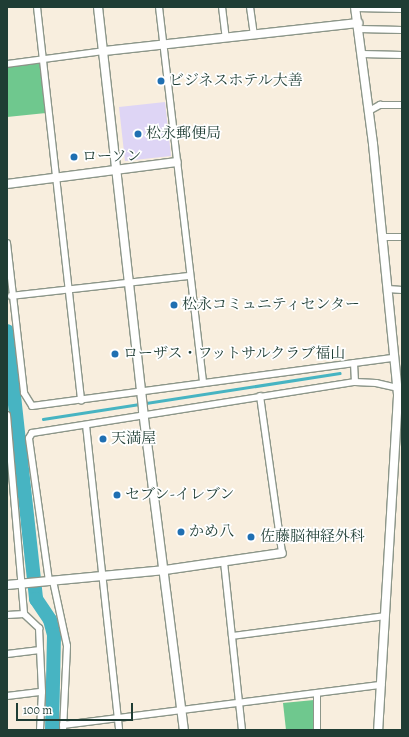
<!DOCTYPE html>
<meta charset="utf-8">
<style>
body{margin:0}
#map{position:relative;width:409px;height:737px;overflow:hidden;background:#f8eede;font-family:Alegreya,"Noto Serif JP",serif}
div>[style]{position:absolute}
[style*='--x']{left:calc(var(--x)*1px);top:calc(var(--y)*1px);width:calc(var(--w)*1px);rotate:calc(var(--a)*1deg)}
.built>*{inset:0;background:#ded5f5}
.green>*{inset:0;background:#6fc88e}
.stream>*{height:2.5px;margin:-1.25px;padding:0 1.25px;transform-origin:1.25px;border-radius:1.25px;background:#47b4c2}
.river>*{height:14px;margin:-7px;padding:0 7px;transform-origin:7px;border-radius:7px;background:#47b4c2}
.roads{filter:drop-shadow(1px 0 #8c9689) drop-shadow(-1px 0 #8c9689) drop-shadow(0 1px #8c9689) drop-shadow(0 -1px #8c9689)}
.minor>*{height:6px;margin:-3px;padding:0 3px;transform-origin:3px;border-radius:3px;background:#fff}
.tertiary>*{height:8px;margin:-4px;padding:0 4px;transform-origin:4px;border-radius:4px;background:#fff}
.dots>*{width:11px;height:11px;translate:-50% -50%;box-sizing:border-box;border:2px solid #fff;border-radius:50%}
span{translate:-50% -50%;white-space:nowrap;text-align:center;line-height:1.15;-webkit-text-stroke:3.5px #fff;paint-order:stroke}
.poi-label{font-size:15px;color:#1f3d34}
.left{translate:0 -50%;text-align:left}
.frame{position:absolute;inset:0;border:8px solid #1f3d34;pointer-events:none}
.scale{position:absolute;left:16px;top:703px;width:117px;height:18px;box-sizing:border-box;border:2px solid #1f3d34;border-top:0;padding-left:5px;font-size:12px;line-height:14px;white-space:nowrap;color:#1f3d34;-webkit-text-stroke:3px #fff;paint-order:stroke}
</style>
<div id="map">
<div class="built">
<div style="clip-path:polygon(165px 102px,171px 156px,125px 161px,119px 107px)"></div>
</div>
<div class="green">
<div style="clip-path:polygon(40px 61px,46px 113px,7px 117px,7px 66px)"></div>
<div style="clip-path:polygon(314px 700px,314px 730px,286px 730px,283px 703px)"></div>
</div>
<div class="stream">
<div style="--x:43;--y:419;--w:300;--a:-8.8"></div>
</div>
<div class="river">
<div style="--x:7;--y:331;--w:270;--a:83.8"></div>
<div style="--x:36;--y:599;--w:25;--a:56"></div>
<div style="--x:50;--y:620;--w:16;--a:75"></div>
<div style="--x:54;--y:635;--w:95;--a:91.2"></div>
</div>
<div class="roads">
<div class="minor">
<div style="--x:37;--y:7;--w:396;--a:83.6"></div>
<div style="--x:159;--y:7;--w:378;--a:83.3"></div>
<div style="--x:222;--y:7;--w:31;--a:83"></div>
<div style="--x:250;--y:7;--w:28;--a:82"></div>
<div style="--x:356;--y:8;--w:46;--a:1.2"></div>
<div style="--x:359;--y:29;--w:43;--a:1.3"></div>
<div style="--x:362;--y:54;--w:40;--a:1.4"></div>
<div style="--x:7;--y:64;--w:98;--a:-7.6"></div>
<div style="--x:369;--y:111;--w:13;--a:-29"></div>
<div style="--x:380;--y:105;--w:22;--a:0"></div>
<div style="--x:383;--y:237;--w:19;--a:0"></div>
<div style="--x:7;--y:243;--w:151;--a:83.5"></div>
<div style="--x:24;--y:393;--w:15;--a:58"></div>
<div style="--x:32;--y:406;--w:365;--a:-7.6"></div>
<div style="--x:388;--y:289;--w:14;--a:4"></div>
<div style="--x:11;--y:296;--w:180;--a:-6.4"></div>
<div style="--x:354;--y:363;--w:19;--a:87"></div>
<div style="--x:260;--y:396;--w:159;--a:82"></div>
<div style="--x:7;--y:415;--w:200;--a:85.1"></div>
<div style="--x:86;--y:425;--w:307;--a:83.8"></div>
<div style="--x:224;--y:562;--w:169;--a:83.9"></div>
<div style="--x:49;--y:581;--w:144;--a:-98"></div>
<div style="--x:29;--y:438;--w:6;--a:-59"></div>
<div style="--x:32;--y:433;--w:327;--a:-9"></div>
<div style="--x:355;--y:382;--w:21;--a:3"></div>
<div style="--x:376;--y:383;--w:22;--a:13"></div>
<div style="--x:397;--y:388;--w:6;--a:39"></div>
<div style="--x:53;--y:581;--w:66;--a:77.8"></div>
<div style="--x:67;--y:646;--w:84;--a:92.7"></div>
<div style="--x:7;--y:615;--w:17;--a:-3"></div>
<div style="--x:24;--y:614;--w:21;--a:43"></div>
<div style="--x:39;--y:628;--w:64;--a:87.3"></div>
<div style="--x:42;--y:692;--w:38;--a:93"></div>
<div style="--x:232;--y:636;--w:154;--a:-7.4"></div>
<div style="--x:7;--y:654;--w:33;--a:-7"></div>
<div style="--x:7;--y:696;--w:35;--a:-7"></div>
<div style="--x:63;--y:725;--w:321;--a:-7.2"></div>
<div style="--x:317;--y:730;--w:37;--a:-90"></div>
</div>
<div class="tertiary">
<div style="--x:98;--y:7;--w:406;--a:83.6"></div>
<div style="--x:143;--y:411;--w:322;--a:82.7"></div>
<div style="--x:355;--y:7;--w:138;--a:82.5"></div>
<div style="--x:373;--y:144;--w:253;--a:84.3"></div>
<div style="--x:398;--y:396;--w:335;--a:93.4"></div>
<div style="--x:104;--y:51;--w:256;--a:-6.3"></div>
<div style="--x:7;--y:184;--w:171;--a:-7.4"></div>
<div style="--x:7;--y:585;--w:159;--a:-5.4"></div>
<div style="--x:165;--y:570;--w:118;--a:-8.3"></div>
</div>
</div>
<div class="dots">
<div style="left:161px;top:81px;background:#1f6fb2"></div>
<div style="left:138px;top:134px;background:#1f6fb2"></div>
<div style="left:74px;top:157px;background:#1f6fb2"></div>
<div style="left:174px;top:305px;background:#1f6fb2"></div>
<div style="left:115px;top:354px;background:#1f6fb2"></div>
<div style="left:103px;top:439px;background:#1f6fb2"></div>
<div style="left:117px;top:495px;background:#1f6fb2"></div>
<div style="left:181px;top:532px;background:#1f6fb2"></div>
<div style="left:251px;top:537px;background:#1f6fb2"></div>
</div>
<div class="poi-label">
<span class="left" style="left:169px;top:81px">ビジネスホテル大善</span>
<span class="left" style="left:146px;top:134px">松永郵便局</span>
<span class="left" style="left:82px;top:157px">ローソン</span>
<span class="left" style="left:182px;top:305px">松永コミュニティセンター</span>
<span class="left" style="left:123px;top:354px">ローザス・フットサルクラブ福山</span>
<span class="left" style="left:111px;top:439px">天満屋</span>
<span class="left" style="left:125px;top:495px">セブン-イレブン</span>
<span class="left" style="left:189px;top:532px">かめ八</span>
<span class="left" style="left:260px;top:537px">佐藤脳神経外科</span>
</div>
<div class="frame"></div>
<div class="scale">100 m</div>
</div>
